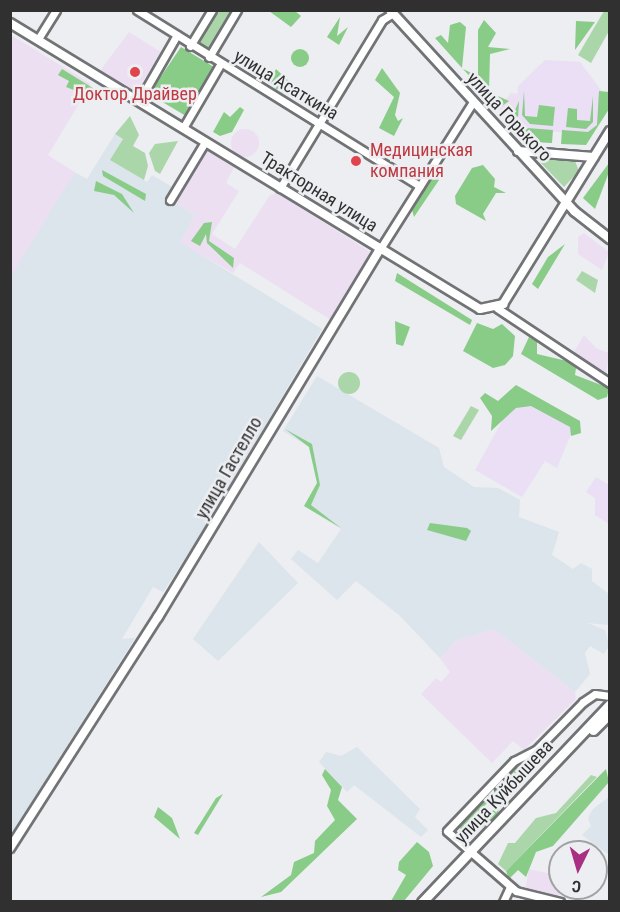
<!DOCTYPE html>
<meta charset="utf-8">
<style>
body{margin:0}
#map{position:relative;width:620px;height:912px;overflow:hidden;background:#eceef1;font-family:"Roboto Condensed",sans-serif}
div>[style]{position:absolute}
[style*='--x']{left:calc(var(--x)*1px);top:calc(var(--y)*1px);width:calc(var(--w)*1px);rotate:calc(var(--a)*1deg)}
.commercial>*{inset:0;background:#ecdff2}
.round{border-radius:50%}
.built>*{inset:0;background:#dce4ec}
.education>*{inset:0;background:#eadff4}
.green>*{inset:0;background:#abd6aa}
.forest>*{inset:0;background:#8c8}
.roads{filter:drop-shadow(2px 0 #717375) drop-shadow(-2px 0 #717375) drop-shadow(0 2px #717375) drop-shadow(0 -2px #717375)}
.minor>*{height:7px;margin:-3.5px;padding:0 3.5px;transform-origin:3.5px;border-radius:3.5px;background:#fff}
.major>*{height:8px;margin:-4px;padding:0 4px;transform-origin:4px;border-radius:4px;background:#fff}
.highway>*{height:9px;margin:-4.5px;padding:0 4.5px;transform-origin:4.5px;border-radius:4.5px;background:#fff}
.dots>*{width:16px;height:16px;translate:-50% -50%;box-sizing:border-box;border:3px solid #eceef1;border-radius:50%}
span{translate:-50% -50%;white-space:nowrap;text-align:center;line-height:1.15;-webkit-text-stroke:5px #eceef1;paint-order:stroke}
.street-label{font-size:18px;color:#303031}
.health-label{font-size:18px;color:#be3a42}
.left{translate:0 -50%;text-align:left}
.frame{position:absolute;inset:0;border:12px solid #303031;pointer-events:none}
.north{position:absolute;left:548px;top:840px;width:60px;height:60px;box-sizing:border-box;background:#eceef1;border:2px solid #a1a2a4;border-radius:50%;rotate:185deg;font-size:16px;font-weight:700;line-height:24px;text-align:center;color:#303031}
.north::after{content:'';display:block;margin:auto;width:21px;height:27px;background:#a92f82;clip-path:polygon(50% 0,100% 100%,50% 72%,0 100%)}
</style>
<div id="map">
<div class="commercial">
<div style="clip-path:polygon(129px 32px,161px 52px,136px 93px,100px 71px)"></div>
<div style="clip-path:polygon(11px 35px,91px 84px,48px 155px,76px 173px,11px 278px)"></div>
<div style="clip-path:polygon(511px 93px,518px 94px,516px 121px,498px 108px)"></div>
<div class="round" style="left:231px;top:129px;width:28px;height:28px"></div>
<div style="clip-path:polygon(206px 150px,234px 167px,226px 183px,239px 191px,212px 234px,235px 249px,270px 195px,277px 193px,372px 253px,331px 320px,240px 263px,233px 273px,179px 242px,195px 215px,174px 202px)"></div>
<div style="clip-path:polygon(584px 233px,609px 252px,602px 270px,578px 254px,578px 237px)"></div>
<div style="clip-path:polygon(584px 335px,596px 348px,609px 353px,606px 376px,572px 355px)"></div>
<div style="clip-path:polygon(494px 629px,575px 692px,576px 699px,524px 750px,513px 741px,492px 763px,421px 694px,436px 678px,441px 682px,450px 672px,440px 658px,457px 640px)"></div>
<div style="clip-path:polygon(529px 869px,560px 876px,559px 899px,525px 891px)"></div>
</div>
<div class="built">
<div style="clip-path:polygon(115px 134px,123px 139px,111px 160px,147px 182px,152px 175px,172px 187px,166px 197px,195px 215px,180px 242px,322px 329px,196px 542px,163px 592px,153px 587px,122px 639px,135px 638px,11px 834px,10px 278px,67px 184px,76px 173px,87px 179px)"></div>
<div style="clip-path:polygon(317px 376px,439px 448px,444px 467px,474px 487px,498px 488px,520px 500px,519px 517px,559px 532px,552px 555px,573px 569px,581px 563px,592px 569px,592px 581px,609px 594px,609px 625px,588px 623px,605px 630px,609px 646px,604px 654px,590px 646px,585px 653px,590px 674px,575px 692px,494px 629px,457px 640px,440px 658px,399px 615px,356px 581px,337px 600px,291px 559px,298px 550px,318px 563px,341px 529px,304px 506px,317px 483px,309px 447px,283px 431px)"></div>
<div style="clip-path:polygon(259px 542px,298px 583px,218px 661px,193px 639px)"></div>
<div style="clip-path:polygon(357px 747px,420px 809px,415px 817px,428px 830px,421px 837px,354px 785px,347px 792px,319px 762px,326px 752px,341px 756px)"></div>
<div style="clip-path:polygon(609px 797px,609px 855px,582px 835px,591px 826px,588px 818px,593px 809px)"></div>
</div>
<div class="education">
<div style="clip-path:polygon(545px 60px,580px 62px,601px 90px,598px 125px,588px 134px,526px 130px,516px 121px,518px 86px)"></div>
<div style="clip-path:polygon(518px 392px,575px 424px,557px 468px,545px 461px,522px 497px,475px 470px)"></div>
<div style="clip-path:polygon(596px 477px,609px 485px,609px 524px,595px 515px,595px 498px,586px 492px)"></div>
</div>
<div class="green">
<div style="clip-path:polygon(215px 11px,234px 11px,209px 51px,196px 43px)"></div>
<div style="clip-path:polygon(604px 11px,609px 11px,609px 31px,591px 63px,578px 55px)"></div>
<div style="clip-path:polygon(130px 116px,139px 135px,133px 146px,145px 153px,148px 166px,144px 180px,110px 160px,123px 139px,115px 134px)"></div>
<div style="clip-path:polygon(178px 141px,160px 174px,155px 171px,149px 153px,155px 144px)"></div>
<div style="clip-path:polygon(543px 158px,575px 161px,579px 171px,564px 187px,540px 162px)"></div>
<div style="clip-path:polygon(582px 271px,598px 280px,595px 293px,576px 280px)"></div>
<div class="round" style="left:338px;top:372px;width:22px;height:22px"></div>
<div style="clip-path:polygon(471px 406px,479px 410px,461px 440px,453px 436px)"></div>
<div style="clip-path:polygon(591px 775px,597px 777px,506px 871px,498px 864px,508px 843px,515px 843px,536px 818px,556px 813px)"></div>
</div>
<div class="forest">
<div style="clip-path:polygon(269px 11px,295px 11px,301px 16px,291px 27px)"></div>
<div style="clip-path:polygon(340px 17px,337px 36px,348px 27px,339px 45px,327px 37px)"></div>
<div style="clip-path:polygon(484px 20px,496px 33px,488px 47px,510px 49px,490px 54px,489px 92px,509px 101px,499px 108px,463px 69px,478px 76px,478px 30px)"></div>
<div style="clip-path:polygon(576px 21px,595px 22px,575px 50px)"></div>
<div style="clip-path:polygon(460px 22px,466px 27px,462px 68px,435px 38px,441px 35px,448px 43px,450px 25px)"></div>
<div style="clip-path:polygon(181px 47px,214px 67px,186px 116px,149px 94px)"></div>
<div class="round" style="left:291px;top:49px;width:18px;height:18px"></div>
<div style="clip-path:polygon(382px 68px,400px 93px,395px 115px,398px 121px,403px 118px,394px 136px,379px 128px,394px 97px,375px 80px)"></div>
<div style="clip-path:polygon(62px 69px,101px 93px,97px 99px,66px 87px,69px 81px,58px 75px)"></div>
<div style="clip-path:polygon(276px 69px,293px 85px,288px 94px,281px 92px,284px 81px,277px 90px,269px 83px)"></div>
<div style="clip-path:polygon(524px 91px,525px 116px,537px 117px,539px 105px,555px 107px,553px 126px,530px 124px,522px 115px)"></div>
<div style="clip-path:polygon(599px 91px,609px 92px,609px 109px,586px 145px,561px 144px,562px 130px,588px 132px,597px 125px)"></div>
<div style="clip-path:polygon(593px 96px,593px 122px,586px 129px,566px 127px,568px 108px,577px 109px,577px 120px,590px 121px)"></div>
<div style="clip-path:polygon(519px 101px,518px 118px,527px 128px,553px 130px,552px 143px,532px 142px,522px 132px,512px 117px)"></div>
<div style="clip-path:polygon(240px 107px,244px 110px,232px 132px,220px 136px,213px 132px,224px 112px,230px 117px)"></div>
<div style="clip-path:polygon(609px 163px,609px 172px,595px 209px,583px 198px)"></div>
<div style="clip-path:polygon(483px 165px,495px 179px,494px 187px,506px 193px,496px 193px,483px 214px,486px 221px,456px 204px,455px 196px,472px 168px)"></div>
<div style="clip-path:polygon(102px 170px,146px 194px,145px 201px,103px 176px)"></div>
<div style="clip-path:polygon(433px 176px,439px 180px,414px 217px,412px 210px)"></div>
<div style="clip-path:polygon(96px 181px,122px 194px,134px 213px,114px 195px,94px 191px)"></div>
<div style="clip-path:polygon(212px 222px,209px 241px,234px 258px,233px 268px,207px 243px,206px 234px,200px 246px,191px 241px,204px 223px)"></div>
<div style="clip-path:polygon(565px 244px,538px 289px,532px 284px,548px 257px)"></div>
<div style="clip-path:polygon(397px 273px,472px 320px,470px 325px,395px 281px)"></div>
<div style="clip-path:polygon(395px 321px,410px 327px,403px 346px,396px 344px)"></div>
<div style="clip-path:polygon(477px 323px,493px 329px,502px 324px,515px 336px,513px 356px,505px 365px,493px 368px,463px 351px)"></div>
<div style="clip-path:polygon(529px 337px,537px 341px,537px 354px,567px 361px,576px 368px,575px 375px,609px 388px,607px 397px,598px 400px,521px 354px)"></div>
<div style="clip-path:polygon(516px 385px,580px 421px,581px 433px,571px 436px,570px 427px,531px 406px,516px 408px,491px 431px,492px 416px,480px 398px,485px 393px,498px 401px)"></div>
<div style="clip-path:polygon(285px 429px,312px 444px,320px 485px,311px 505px,341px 528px,304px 506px,317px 483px,309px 447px)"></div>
<div style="clip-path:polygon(430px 523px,467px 528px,471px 531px,466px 541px,427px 530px)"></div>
<div style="clip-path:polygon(522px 760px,525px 763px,471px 820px,476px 824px,500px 805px,497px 816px,464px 841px,460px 827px)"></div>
<div style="clip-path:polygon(325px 769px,342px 787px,338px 800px,357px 819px,281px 892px,261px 897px,291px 875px,294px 862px,314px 853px,315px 841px,335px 820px,327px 806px,331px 790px,322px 775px)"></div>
<div style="clip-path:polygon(606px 769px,609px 782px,553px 846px,536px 852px,526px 877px,518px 870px,509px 879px,506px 871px)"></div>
<div style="clip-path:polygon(223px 794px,198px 835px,194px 833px,216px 798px)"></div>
<div style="clip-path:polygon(158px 807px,172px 818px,180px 839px,154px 817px)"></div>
<div style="clip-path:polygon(417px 842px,429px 852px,433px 866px,404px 901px,391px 901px,406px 875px,398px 870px,399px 862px)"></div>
</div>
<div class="roads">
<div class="minor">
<div style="--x:137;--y:10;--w:333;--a:31.9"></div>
<div style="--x:38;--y:39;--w:34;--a:-58"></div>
<div style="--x:190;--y:46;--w:42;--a:-58.6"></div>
<div style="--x:209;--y:57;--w:55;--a:-59.2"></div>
<div style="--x:139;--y:101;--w:76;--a:-60.1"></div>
<div style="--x:183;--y:128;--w:75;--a:-59.7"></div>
<div style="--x:280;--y:188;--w:197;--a:-58.7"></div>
<div style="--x:382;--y:20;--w:13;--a:-32"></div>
<div style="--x:170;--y:200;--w:68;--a:-58.9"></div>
<div style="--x:380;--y:249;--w:174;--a:-57.7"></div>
<div style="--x:497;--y:308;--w:136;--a:33.6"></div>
<div style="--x:503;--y:902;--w:17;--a:-65"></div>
<div style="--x:560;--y:902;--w:45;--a:-166"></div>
<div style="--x:516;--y:891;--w:91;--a:-139"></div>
<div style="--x:447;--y:831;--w:97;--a:-46.3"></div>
<div style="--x:514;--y:761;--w:25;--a:-27"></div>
<div style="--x:536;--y:750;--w:67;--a:-45.6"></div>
<div style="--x:583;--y:702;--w:14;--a:-34"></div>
<div style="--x:595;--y:694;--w:15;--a:8"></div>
</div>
<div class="major">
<div style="--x:390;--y:10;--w:273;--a:47.5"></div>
<div style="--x:574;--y:211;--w:46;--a:37.9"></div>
<div style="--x:10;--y:23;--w:550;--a:31.32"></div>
<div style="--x:480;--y:309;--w:24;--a:-12"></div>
<div style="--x:503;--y:304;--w:203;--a:-58.3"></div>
<div style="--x:518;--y:151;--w:76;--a:4.5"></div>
<div style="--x:10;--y:848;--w:274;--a:-57.4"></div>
<div style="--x:158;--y:617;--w:430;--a:-58.9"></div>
</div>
<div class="highway">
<div style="--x:593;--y:730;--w:24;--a:-45"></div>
<div style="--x:422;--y:902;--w:273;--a:-46.5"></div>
</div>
</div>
<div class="dots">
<div style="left:135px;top:72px;background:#e0444e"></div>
<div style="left:356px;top:161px;background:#e0444e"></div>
</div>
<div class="street-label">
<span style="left:286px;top:85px;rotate:31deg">улица Асаткина</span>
<span style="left:509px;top:117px;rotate:47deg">улица Горького</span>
<span style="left:319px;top:192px;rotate:32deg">Тракторная улица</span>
<span style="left:229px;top:468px;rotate:-60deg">улица Гастелло</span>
<span style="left:504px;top:792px;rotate:-47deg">улица Куйбышева</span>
</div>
<div class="health-label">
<span style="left:135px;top:94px">Доктор Драйвер</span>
<span class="left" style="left:370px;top:161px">Медицинская<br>компания</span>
</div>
<div class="frame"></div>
<div class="north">С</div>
</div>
